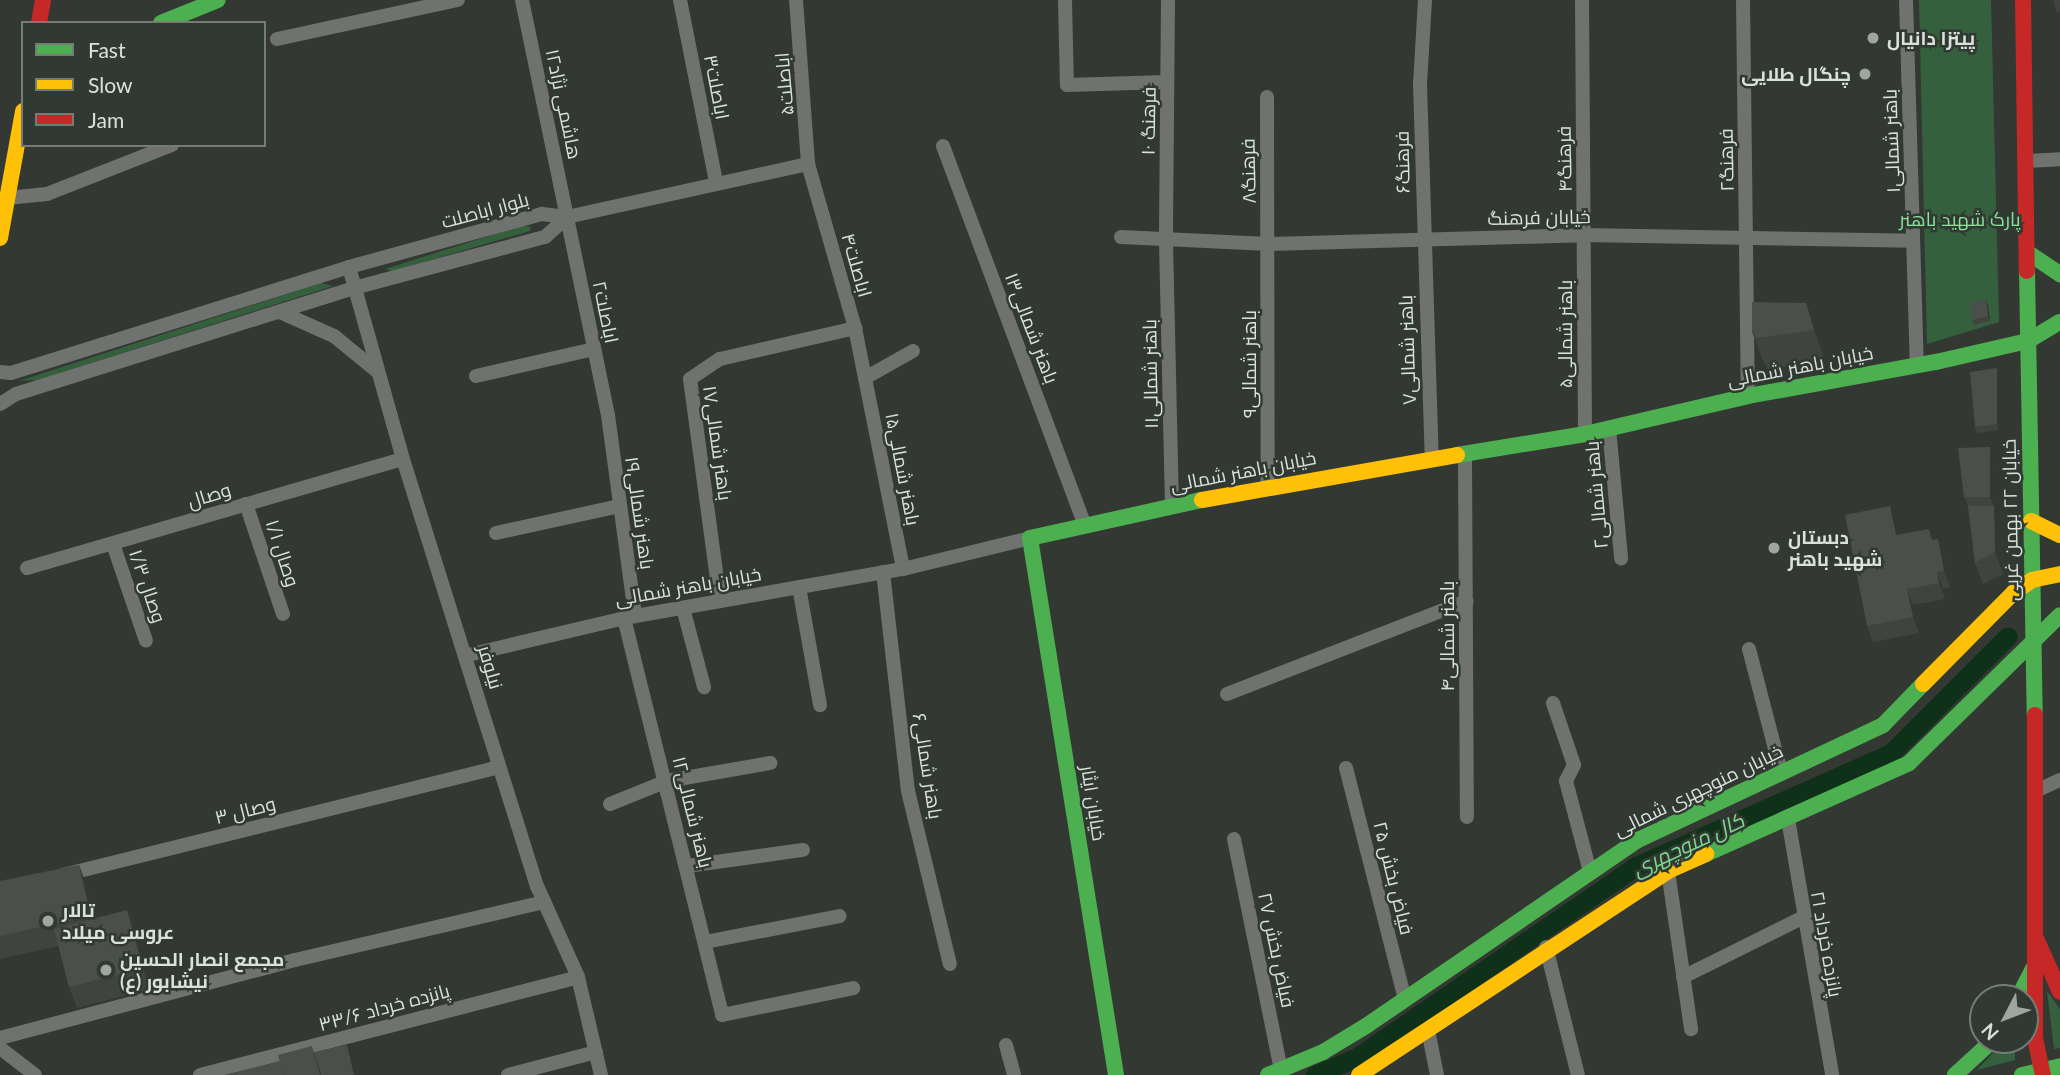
<!DOCTYPE html>
<meta charset="utf-8">
<style>
body{margin:0}
#map{position:relative;width:2060px;height:1075px;overflow:hidden;background:#333833;font-family:Lato,Cairo,sans-serif}
div>[style]{position:absolute}
[style*='--x']{left:calc(var(--x)*1px);top:calc(var(--y)*1px);width:calc(var(--w)*1px);rotate:calc(var(--a)*1deg)}
.green>*{inset:0;background:#35603d}
.canal>*{height:19px;margin:-9.5px;padding:0 9.5px;transform-origin:9.5px;border-radius:9.5px;background:#103119}
.street>*{height:14px;margin:-7px;padding:0 7px;transform-origin:7px;border-radius:7px;background:#6f726f}
.fast>*{height:16px;margin:-8px;padding:0 8px;transform-origin:8px;border-radius:8px;background:#4caf50}
.slow>*{height:16px;margin:-8px;padding:0 8px;transform-origin:8px;border-radius:8px;background:#ffc107}
.jam>*{height:16px;margin:-8px;padding:0 8px;transform-origin:8px;border-radius:8px;background:#c62828}
.wall>*{inset:0;background:#404440}
.shaded-wall>*{inset:0;background:#343734}
.building>*{inset:0;background:#4b4f4b}
.dots>*{width:19px;height:19px;translate:-50% -50%;box-sizing:border-box;border:4px solid #313a32;border-radius:50%}
span{translate:-50% -50%;white-space:nowrap;text-align:center;line-height:1.15;-webkit-text-stroke:5px #313a32;paint-order:stroke}
.poi-label{font-size:19px;color:#dae0db;font-weight:700}
.left{translate:0 -50%;text-align:left}
.right{translate:-100% -50%;text-align:right}
.street-label{font-size:19px;color:#dae0db}
.park-label{font-size:19px;color:#8ae39a}
.water-label{font-size:21px;color:#7fd890;font-style:italic}
.legend{position:absolute;left:21px;top:21px;width:245px;height:126px;box-sizing:border-box;background:#313a32;border:2px solid #757c76;margin:0;padding:9px 12px;list-style:none;font-size:21px;color:#dae0db}
.legend li{display:flex;align-items:center;gap:14px;height:35px}
.legend b{width:35px;border:2px solid #757c76}
.north{position:absolute;left:1969px;top:984px;width:70px;height:70px;box-sizing:border-box;background:#313a32;border:2px solid #757c76;border-radius:50%;rotate:228deg;font-size:19px;font-weight:700;line-height:28px;text-align:center;color:#dae0db}
.north::after{content:'';display:block;margin:auto;width:24px;height:32px;background:#a0a5a0;clip-path:polygon(50% 0,100% 100%,50% 72%,0 100%)}
</style>
<div id="map">
<div class="green">
<div style="clip-path:polygon(1919px 0,1991px 0,1999px 322px,1927px 344px)"></div>
<div style="clip-path:polygon(523px 225px,531px 227px,530px 231px,393px 271px,385px 269px)"></div>
<div style="clip-path:polygon(321px 283px,333px 286px,38px 380px,19px 381px)"></div>
<div style="clip-path:polygon(2047px 991px,2060px 1009px,2060px 1048px,2054px 1049px)"></div>
<div style="clip-path:polygon(2005px 1040px,2015px 1040px,2015px 1060px,1977px 1070px)"></div>
</div>
<div class="canal">
<div style="--x:1315;--y:1075;--w:46;--a:-23.2"></div>
<div style="--x:1357;--y:1057;--w:338;--a:-34.4"></div>
<div style="--x:1636;--y:866;--w:279;--a:-23.9"></div>
<div style="--x:1891;--y:753;--w:165;--a:-45"></div>
</div>
<div class="street">
<div style="--x:522;--y:0;--w:424;--a:78.3"></div>
<div style="--x:608;--y:415;--w:203;--a:82.3"></div>
<div style="--x:680;--y:0;--w:185;--a:78.8"></div>
<div style="--x:796;--y:0;--w:164;--a:85.8"></div>
<div style="--x:808;--y:164;--w:171;--a:74"></div>
<div style="--x:855;--y:328;--w:246;--a:78.7"></div>
<div style="--x:1065;--y:0;--w:85;--a:88.7"></div>
<div style="--x:1067;--y:85;--w:100;--a:-1.7"></div>
<div style="--x:1168;--y:0;--w:242;--a:90.5"></div>
<div style="--x:1166;--y:242;--w:264;--a:88.7"></div>
<div style="--x:1425;--y:0;--w:84;--a:93.4"></div>
<div style="--x:1420;--y:84;--w:375;--a:88.2"></div>
<div style="--x:1582;--y:0;--w:434;--a:89.6"></div>
<div style="--x:1743;--y:0;--w:396;--a:89.3"></div>
<div style="--x:1906;--y:0;--w:366;--a:88.3"></div>
<div style="--x:277;--y:39;--w:185;--a:-12.2"></div>
<div style="--x:1267;--y:97;--w:388;--a:89.9"></div>
<div style="--x:943;--y:146;--w:403;--a:69.5"></div>
<div style="--x:2026;--y:161;--w:34;--a:-3"></div>
<div style="--x:7;--y:198;--w:40;--a:-5.7"></div>
<div style="--x:47;--y:194;--w:134;--a:-21.4"></div>
<div style="--x:1121;--y:237;--w:148;--a:2.7"></div>
<div style="--x:1269;--y:244;--w:315;--a:-1.6"></div>
<div style="--x:1584;--y:235;--w:329;--a:1"></div>
<div style="--x:349;--y:267;--w:199;--a:74.3"></div>
<div style="--x:403;--y:459;--w:448;--a:72.6"></div>
<div style="--x:537;--y:886;--w:100;--a:65.7"></div>
<div style="--x:578;--y:977;--w:101;--a:76.8"></div>
<div style="--x:280;--y:312;--w:59;--a:24"></div>
<div style="--x:334;--y:336;--w:57;--a:39.3"></div>
<div style="--x:0;--y:372;--w:11;--a:5"></div>
<div style="--x:11;--y:373;--w:354;--a:-17.4"></div>
<div style="--x:349;--y:267;--w:200;--a:-15.4"></div>
<div style="--x:542;--y:214;--w:25;--a:7"></div>
<div style="--x:567;--y:217;--w:247;--a:-12.4"></div>
<div style="--x:476;--y:376;--w:121;--a:-12.9"></div>
<div style="--x:865;--y:378;--w:55;--a:-29.4"></div>
<div style="--x:0;--y:404;--w:19;--a:-32"></div>
<div style="--x:16;--y:394;--w:354;--a:-17.4"></div>
<div style="--x:354;--y:288;--w:198;--a:-15"></div>
<div style="--x:545;--y:237;--w:30;--a:-42"></div>
<div style="--x:1609;--y:428;--w:131;--a:84.7"></div>
<div style="--x:1465;--y:455;--w:362;--a:89.7"></div>
<div style="--x:246;--y:504;--w:116;--a:71.4"></div>
<div style="--x:496;--y:533;--w:127;--a:-12.3"></div>
<div style="--x:113;--y:544;--w:102;--a:71.2"></div>
<div style="--x:27;--y:568;--w:391;--a:-16.2"></div>
<div style="--x:883;--y:572;--w:220;--a:83.5"></div>
<div style="--x:908;--y:791;--w:178;--a:76.4"></div>
<div style="--x:799;--y:587;--w:120;--a:79.9"></div>
<div style="--x:720;--y:601;--w:224;--a:-97.7"></div>
<div style="--x:690;--y:379;--w:36;--a:-34"></div>
<div style="--x:720;--y:359;--w:139;--a:-12.9"></div>
<div style="--x:683;--y:608;--w:82;--a:75.1"></div>
<div style="--x:624;--y:618;--w:409;--a:76.1"></div>
<div style="--x:722;--y:1015;--w:134;--a:-11.6"></div>
<div style="--x:1749;--y:649;--w:127;--a:75.4"></div>
<div style="--x:468;--y:655;--w:160;--a:-13.3"></div>
<div style="--x:624;--y:618;--w:283;--a:-10"></div>
<div style="--x:903;--y:569;--w:131;--a:-13.7"></div>
<div style="--x:1227;--y:694;--w:257;--a:-21.2"></div>
<div style="--x:1553;--y:703;--w:65;--a:71.3"></div>
<div style="--x:1574;--y:765;--w:18;--a:117"></div>
<div style="--x:1566;--y:781;--w:94;--a:75.2"></div>
<div style="--x:1346;--y:768;--w:238;--a:75.7"></div>
<div style="--x:2036;--y:791;--w:26;--a:-25"></div>
<div style="--x:610;--y:804;--w:61;--a:-22"></div>
<div style="--x:667;--y:781;--w:105;--a:-9.9"></div>
<div style="--x:1788;--y:819;--w:260;--a:80.2"></div>
<div style="--x:1234;--y:839;--w:235;--a:78.5"></div>
<div style="--x:687;--y:866;--w:117;--a:-7.9"></div>
<div style="--x:1668;--y:871;--w:160;--a:81.7"></div>
<div style="--x:63;--y:875;--w:449;--a:-13.9"></div>
<div style="--x:705;--y:942;--w:137;--a:-10.9"></div>
<div style="--x:1546;--y:947;--w:132;--a:76"></div>
<div style="--x:1683;--y:977;--w:133;--a:-26.4"></div>
<div style="--x:1428;--y:1030;--w:46;--a:78.7"></div>
<div style="--x:0;--y:1038;--w:305;--a:-14.8"></div>
<div style="--x:295;--y:960;--w:256;--a:-13.1"></div>
<div style="--x:1006;--y:1045;--w:31;--a:75"></div>
<div style="--x:0;--y:1048;--w:44;--a:37.6"></div>
<div style="--x:200;--y:1075;--w:390;--a:-14.5"></div>
<div style="--x:508;--y:1075;--w:91;--a:-14.6"></div>
</div>
<div class="fast">
<div style="--x:161;--y:23;--w:61;--a:-22"></div>
<div style="--x:2027;--y:252;--w:40;--a:34"></div>
<div style="--x:2027;--y:271;--w:444;--a:89"></div>
<div style="--x:1457;--y:455;--w:130;--a:-9.3"></div>
<div style="--x:1585;--y:434;--w:167;--a:-13.1"></div>
<div style="--x:1748;--y:396;--w:191;--a:-10.3"></div>
<div style="--x:1936;--y:362;--w:94;--a:-12.9"></div>
<div style="--x:2028;--y:341;--w:37;--a:-31"></div>
<div style="--x:1706;--y:854;--w:222;--a:-24.1"></div>
<div style="--x:1909;--y:763;--w:211;--a:-44.4"></div>
<div style="--x:2018;--y:998;--w:37;--a:-63"></div>
<div style="--x:1116;--y:1075;--w:544;--a:-99.1"></div>
<div style="--x:1030;--y:538;--w:176;--a:-12.5"></div>
<div style="--x:1268;--y:1075;--w:60;--a:-22.7"></div>
<div style="--x:1323;--y:1052;--w:50;--a:-31.2"></div>
<div style="--x:1366;--y:1026;--w:330;--a:-34.4"></div>
<div style="--x:1638;--y:840;--w:271;--a:-25.1"></div>
<div style="--x:1883;--y:725;--w:57;--a:-45.7"></div>
<div style="--x:1955;--y:1075;--w:52;--a:-42.6"></div>
<div style="--x:2022;--y:1075;--w:39;--a:-13"></div>
</div>
<div class="slow">
<div style="--x:0;--y:238;--w:129;--a:-79.7"></div>
<div style="--x:1202;--y:500;--w:259;--a:-10"></div>
<div style="--x:2031;--y:521;--w:32;--a:26"></div>
<div style="--x:1923;--y:684;--w:128;--a:-45.3"></div>
<div style="--x:2013;--y:593;--w:23;--a:-34"></div>
<div style="--x:2032;--y:580;--w:29;--a:-12"></div>
<div style="--x:1359;--y:1075;--w:370;--a:-33.4"></div>
<div style="--x:1668;--y:871;--w:42;--a:-24.1"></div>
</div>
<div class="jam">
<div style="--x:2023;--y:0;--w:271;--a:89.2"></div>
<div style="--x:39;--y:23;--w:23;--a:-80"></div>
<div style="--x:2035;--y:715;--w:323;--a:90"></div>
<div style="--x:2035;--y:1038;--w:38;--a:78"></div>
<div style="--x:2035;--y:936;--w:61;--a:65.9"></div>
</div>
<div class="wall">
<div style="clip-path:polygon(2053px 0,2060px 0,2060px 12px,2057px 12px)"></div>
<div style="clip-path:polygon(1806px 303px,1818px 334px,1825px 361px,1768px 369px,1764px 363px,1752px 332px)"></div>
<div style="clip-path:polygon(1988px 305px,1990px 321px,1974px 325px,1972px 320px)"></div>
<div style="clip-path:polygon(1997px 368px,1999px 374px,1999px 430px,1977px 433px,1975px 427px)"></div>
<div style="clip-path:polygon(1990px 447px,2001px 478px,2003px 574px,1983px 584px,1975px 563px,1968px 506px,1964px 497px)"></div>
<div style="clip-path:polygon(1896px 523px,1898px 535px,1933px 540px,1944px 555px,1950px 587px,1943px 589px,1945px 599px,1913px 605px,1919px 633px,1873px 642px,1867px 626px)"></div>
<div style="clip-path:polygon(79px 865px,87px 887px,95px 919px,127px 910px,135px 932px,150px 989px,77px 1008px,69px 987px,59px 946px,0 959px,0 881px)"></div>
</div>
<div class="shaded-wall">
<div style="clip-path:polygon(1986px 299px,1988px 305px,1990px 321px,1988px 316px)"></div>
<div style="clip-path:polygon(1806px 303px,1818px 334px,1825px 361px,1814px 330px)"></div>
<div style="clip-path:polygon(1997px 368px,1999px 374px,1999px 430px,1997px 424px)"></div>
<div style="clip-path:polygon(1990px 447px,2001px 478px,2003px 574px,1995px 552px,1994px 506px,1990px 497px)"></div>
<div style="clip-path:polygon(1890px 506px,1896px 523px,1902px 551px,1896px 535px)"></div>
<div style="clip-path:polygon(1938px 539px,1944px 555px,1950px 587px,1944px 571px)"></div>
<div style="clip-path:polygon(1937px 572px,1943px 589px,1945px 599px,1939px 583px)"></div>
<div style="clip-path:polygon(1907px 589px,1913px 605px,1919px 633px,1913px 617px)"></div>
<div style="clip-path:polygon(79px 865px,87px 887px,99px 938px,91px 916px)"></div>
<div style="clip-path:polygon(127px 910px,135px 932px,150px 989px,143px 968px)"></div>
<div style="clip-path:polygon(347px 1045px,351px 1056px,355px 1075px,354px 1075px)"></div>
</div>
<div class="building">
<div style="clip-path:polygon(1986px 299px,1988px 316px,1972px 320px,1970px 303px)"></div>
<div style="clip-path:polygon(1752px 302px,1806px 303px,1814px 330px,1757px 338px,1752px 332px)"></div>
<div style="clip-path:polygon(1997px 368px,1997px 424px,1975px 427px,1970px 372px)"></div>
<div style="clip-path:polygon(1990px 447px,1990px 497px,1964px 497px,1958px 448px)"></div>
<div style="clip-path:polygon(1890px 506px,1896px 535px,1929px 529px,1932px 540px,1938px 539px,1944px 571px,1937px 572px,1939px 583px,1907px 589px,1913px 617px,1867px 626px,1845px 515px)"></div>
<div style="clip-path:polygon(1968px 506px,1994px 506px,1995px 552px,1975px 563px)"></div>
<div style="clip-path:polygon(79px 865px,91px 916px,0 936px,0 881px)"></div>
<div style="clip-path:polygon(127px 910px,143px 968px,69px 987px,54px 929px)"></div>
<div style="clip-path:polygon(347px 1045px,354px 1075px,321px 1075px,314px 1052px)"></div>
<div style="clip-path:polygon(312px 1046px,320px 1075px,284px 1075px,278px 1055px)"></div>
<div style="clip-path:polygon(280px 1061px,284px 1075px,224px 1075px)"></div>
</div>
<div class="dots">
<div style="left:1873px;top:38px;background:#a0a5a0"></div>
<div style="left:1865px;top:74px;background:#a0a5a0"></div>
<div style="left:1774px;top:548px;background:#a0a5a0"></div>
<div style="left:48px;top:921px;background:#a0a5a0"></div>
<div style="left:106px;top:970px;background:#a0a5a0"></div>
</div>
<div class="poi-label">
<span class="left" style="left:1887px;top:38px">پیتزا دانیال</span>
<span class="right" style="left:1851px;top:74px">چنگال طلایی</span>
<span class="left" style="left:1788px;top:548px">دبستان<br>شهید باهنر</span>
<span class="left" style="left:62px;top:921px">تالار<br>عروسی میلاد</span>
<span class="left" style="left:120px;top:970px">مجمع انصار الحسین<br>(ع) نیشابور</span>
</div>
<div class="street-label">
<span style="left:784px;top:84px;rotate:-95deg">اباصلت۵</span>
<span style="left:717px;top:87px;rotate:79deg">اباصلت۳</span>
<span style="left:564px;top:104px;rotate:78deg">هاشمی نژاد۱۲</span>
<span style="left:1148px;top:121px;rotate:-89deg">فرهنگ ۱۰</span>
<span style="left:1891px;top:141px;rotate:-92deg">باهنر شمالی۱</span>
<span style="left:1564px;top:159px;rotate:-91deg">فرهنگ۴</span>
<span style="left:1726px;top:160px;rotate:-91deg">فرهنگ۲</span>
<span style="left:1402px;top:162px;rotate:-91deg">فرهنگ۶</span>
<span style="left:1248px;top:171px;rotate:-91deg">فرهنگ۸</span>
<span style="left:485px;top:210px;rotate:-15deg">بلوار اباصلت</span>
<span style="left:1539px;top:217px;rotate:-1deg">خیابان فرهنگ</span>
<span style="left:857px;top:265px;rotate:74deg">اباصلت۴</span>
<span style="left:606px;top:312px;rotate:78deg">اباصلت۲</span>
<span style="left:1032px;top:328px;rotate:69deg">باهنر شمالی۱۳</span>
<span style="left:1565px;top:334px;rotate:-90deg">باهنر شمالی۵</span>
<span style="left:1407px;top:350px;rotate:-92deg">باهنر شمالی۷</span>
<span style="left:1249px;top:364px;rotate:-90deg">باهنر شمالی۹</span>
<span style="left:1800px;top:366px;rotate:-11deg">خیابان باهنر شمالی</span>
<span style="left:1150px;top:374px;rotate:-91deg">باهنر شمالی۱۱</span>
<span style="left:718px;top:443px;rotate:82deg">باهنر شمالی۱۷</span>
<span style="left:903px;top:469px;rotate:79deg">باهنر شمالی۱۵</span>
<span style="left:1243px;top:471px;rotate:-11deg">خیابان باهنر شمالی</span>
<span style="left:209px;top:495px;rotate:-17deg">وصال</span>
<span style="left:1596px;top:495px;rotate:-95deg">باهنر شمالی۲</span>
<span style="left:640px;top:513px;rotate:82deg">باهنر شمالی۱۹</span>
<span style="left:2010px;top:520px;rotate:-91deg">خیابان ۲۲ بهمن غربی</span>
<span style="left:283px;top:553px;rotate:72deg">وصال ۱/۱</span>
<span style="left:148px;top:586px;rotate:71deg">وصال ۱/۳</span>
<span style="left:688px;top:586px;rotate:-10deg">خیابان باهنر شمالی</span>
<span style="left:1447px;top:636px;rotate:-90deg">باهنر شمالی۴</span>
<span style="left:491px;top:667px;rotate:74deg">نیلوفر</span>
<span style="left:928px;top:766px;rotate:81deg">باهنر شمالی۶</span>
<span style="left:1698px;top:790px;rotate:-26deg">خیابان منوچهری شمالی</span>
<span style="left:1094px;top:803px;rotate:81deg">خیابان ایثار</span>
<span style="left:245px;top:810px;rotate:-14deg">وصال ۳</span>
<span style="left:693px;top:812px;rotate:76deg">باهنر شمالی۱۲</span>
<span style="left:1394px;top:878px;rotate:76deg">فیاض بخش ۲۵</span>
<span style="left:1827px;top:944px;rotate:80deg">پانزده خرداد ۲۱</span>
<span style="left:1277px;top:950px;rotate:78deg">فیاض بخش ۲۷</span>
<span style="left:384px;top:1007px;rotate:-15deg">پانزده خرداد ۳۳/۶</span>
</div>
<div class="park-label">
<span style="left:1960px;top:219px">پارک شهید باهنر</span>
</div>
<div class="water-label">
<span style="left:1688px;top:844px;rotate:-25deg">کال منوچهری</span>
</div>
<ul class="legend">
<li><b style="height:9px;background:#4caf50"></b>Fast</li>
<li><b style="height:9px;background:#ffc107"></b>Slow</li>
<li><b style="height:9px;background:#c62828"></b>Jam</li>
</ul>
<div class="north">N</div>
</div>
